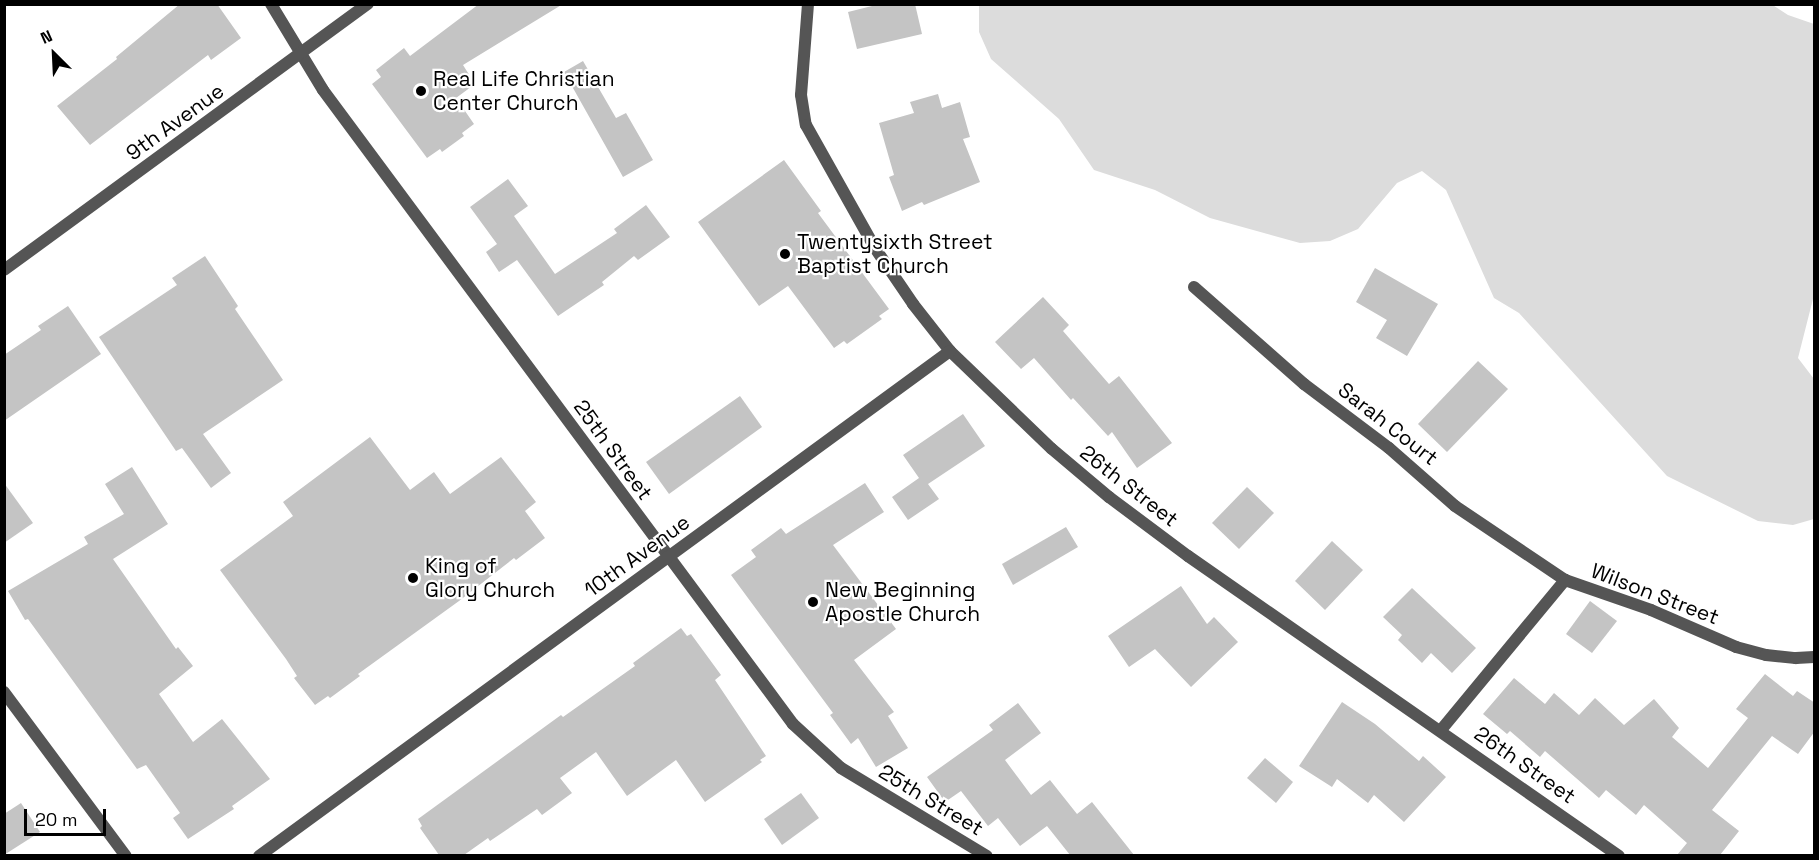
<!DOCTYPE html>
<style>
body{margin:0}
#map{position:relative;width:1819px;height:860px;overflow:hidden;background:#fff;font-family:"Space Grotesk",sans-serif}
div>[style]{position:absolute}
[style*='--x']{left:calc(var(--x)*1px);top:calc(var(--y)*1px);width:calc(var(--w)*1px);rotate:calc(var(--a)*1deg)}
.green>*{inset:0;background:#dcdcdc}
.building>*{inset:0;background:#c4c4c4}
.minor>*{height:12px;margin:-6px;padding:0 6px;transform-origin:6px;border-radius:6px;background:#555}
.dots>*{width:16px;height:16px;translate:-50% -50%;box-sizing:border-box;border:3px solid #fff;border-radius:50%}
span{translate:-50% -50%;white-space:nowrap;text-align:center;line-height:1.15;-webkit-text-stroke:4.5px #fff;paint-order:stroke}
.poi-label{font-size:21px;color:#000}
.left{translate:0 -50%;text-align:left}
.street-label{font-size:21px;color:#000}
.frame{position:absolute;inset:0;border:6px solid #000;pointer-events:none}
.north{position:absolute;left:24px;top:24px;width:60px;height:60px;-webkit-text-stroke:4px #fff;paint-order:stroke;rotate:336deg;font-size:16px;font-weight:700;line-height:24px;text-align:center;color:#000}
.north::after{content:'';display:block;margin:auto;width:21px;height:27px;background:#000;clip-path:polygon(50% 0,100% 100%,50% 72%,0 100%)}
.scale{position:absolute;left:24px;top:809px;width:82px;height:27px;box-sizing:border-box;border:3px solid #000;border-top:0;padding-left:8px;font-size:18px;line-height:21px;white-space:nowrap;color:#000;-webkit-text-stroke:4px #fff;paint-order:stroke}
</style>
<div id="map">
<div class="green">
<div style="clip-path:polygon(1771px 4px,1788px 15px,1814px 24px,1814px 295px,1798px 358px,1814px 379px,1814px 519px,1793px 525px,1758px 521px,1667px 476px,1519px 313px,1494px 298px,1446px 190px,1422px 171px,1397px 183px,1358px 229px,1330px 241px,1300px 243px,1210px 218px,1155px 190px,1094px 170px,1059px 119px,991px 59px,979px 32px,979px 4px)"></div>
</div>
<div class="building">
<div style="clip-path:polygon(180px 4px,217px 4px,241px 38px,211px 60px,208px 55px,90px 145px,57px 106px,117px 59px,116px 57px)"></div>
<div style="clip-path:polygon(479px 4px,563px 4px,463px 65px,475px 84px,456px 98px,474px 124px,462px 133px,464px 136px,442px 152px,440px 149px,427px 158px,372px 84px,381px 77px,376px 70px,404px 48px,410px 56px)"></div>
<div style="clip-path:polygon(880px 4px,915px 4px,922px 34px,857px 49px,848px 12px)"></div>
<div style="clip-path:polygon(583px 61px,616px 118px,626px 113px,653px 160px,623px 177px,564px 72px)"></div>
<div style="clip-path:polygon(938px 94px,942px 108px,960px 102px,970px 137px,963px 139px,980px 182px,924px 205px,922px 202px,902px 211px,889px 177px,894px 175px,879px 123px,914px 113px,910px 102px)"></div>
<div style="clip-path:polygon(784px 160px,821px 211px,818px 213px,889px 309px,879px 316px,882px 319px,847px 344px,844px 341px,834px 348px,788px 286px,759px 306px,698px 222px)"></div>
<div style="clip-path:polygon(508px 179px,528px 206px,514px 216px,555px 274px,617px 233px,614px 229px,646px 205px,670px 237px,638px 260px,634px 256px,602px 282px,604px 285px,558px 316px,517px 260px,499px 272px,486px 252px,497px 244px,470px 207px)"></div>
<div style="clip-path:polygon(205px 256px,238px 306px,235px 309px,283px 380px,203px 434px,231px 473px,211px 488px,182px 448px,176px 451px,99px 337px,177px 285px,172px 278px)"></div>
<div style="clip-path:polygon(1375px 268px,1438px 304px,1407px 356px,1376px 338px,1387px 320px,1356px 302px)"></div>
<div style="clip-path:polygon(1043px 297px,1069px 325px,1063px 331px,1109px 384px,1119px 376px,1172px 443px,1137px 468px,1112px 432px,1108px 436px,1073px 398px,1071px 400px,1034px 358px,1021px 369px,995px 342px)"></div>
<div style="clip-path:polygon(68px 306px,101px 354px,4px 421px,4px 355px,41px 330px,38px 326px)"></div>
<div style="clip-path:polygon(1478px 361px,1508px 389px,1447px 452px,1418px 424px)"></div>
<div style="clip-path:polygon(740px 396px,762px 427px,669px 494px,646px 462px)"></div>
<div style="clip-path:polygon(963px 414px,985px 446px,928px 484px,939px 499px,908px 520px,892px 497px,919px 478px,903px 455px)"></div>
<div style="clip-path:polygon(370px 437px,410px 490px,434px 472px,450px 494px,501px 457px,536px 502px,525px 511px,545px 538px,516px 560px,514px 558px,459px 601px,358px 674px,360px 676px,330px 698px,328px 696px,315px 705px,294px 678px,297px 676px,286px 659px,220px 570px,293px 516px,283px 502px)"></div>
<div style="clip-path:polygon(132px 467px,168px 524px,113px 559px,176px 649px,178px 647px,193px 666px,159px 694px,193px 742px,222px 719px,270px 779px,232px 806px,234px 809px,188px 839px,173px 818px,180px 813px,146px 765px,137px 769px,28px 619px,25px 620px,8px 591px,88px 544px,84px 537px,124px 514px,105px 484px)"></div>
<div style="clip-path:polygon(4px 483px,33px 523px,4px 543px)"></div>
<div style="clip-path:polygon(865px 483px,884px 512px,833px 545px,896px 629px,854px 660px,894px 712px,888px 716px,908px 748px,876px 767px,858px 738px,851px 744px,830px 715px,833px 713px,731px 575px,756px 557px,751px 550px,781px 528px,786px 534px)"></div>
<div style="clip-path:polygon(1247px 487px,1274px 513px,1239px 549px,1212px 523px)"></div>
<div style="clip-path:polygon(1066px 527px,1078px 547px,1013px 585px,1002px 564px)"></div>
<div style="clip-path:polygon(1332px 541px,1363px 570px,1325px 610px,1295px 581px)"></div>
<div style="clip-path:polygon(1181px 586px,1207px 624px,1214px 617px,1238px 642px,1191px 687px,1155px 649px,1129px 667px,1108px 636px)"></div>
<div style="clip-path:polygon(1412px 588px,1476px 648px,1452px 673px,1431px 653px,1422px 663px,1398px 640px,1402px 635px,1383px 617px)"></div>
<div style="clip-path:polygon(1590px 601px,1617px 621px,1592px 653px,1566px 634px)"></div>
<div style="clip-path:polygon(681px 628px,687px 636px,691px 634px,721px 675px,715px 680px,766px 756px,760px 760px,762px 762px,705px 802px,676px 760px,627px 796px,596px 752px,560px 778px,572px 793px,542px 815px,537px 809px,490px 841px,488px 838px,464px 855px,439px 855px,420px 828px,422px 826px,418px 819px,561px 715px,563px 717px,635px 666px,633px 663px)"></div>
<div style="clip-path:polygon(1765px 674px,1793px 696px,1797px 691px,1815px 703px,1815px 731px,1798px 754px,1772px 736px,1712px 810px,1739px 831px,1720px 855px,1677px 855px,1687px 843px,1644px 805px,1636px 815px,1606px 790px,1599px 798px,1545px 751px,1540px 757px,1510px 731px,1507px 734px,1483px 714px,1514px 678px,1545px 704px,1554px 693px,1579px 715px,1595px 698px,1624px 725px,1654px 699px,1679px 728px,1672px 737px,1708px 768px,1748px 718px,1736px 709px)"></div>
<div style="clip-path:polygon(1342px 702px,1375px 724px,1419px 761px,1423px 756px,1446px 777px,1404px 822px,1374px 795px,1368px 803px,1337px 779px,1332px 787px,1299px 766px)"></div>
<div style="clip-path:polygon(1018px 703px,1041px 733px,1005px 760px,1031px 795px,1050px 780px,1077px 814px,1092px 802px,1134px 855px,1070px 855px,1047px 826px,1020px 846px,998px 818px,988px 826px,961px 791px,945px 802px,927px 777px,993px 730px,989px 725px)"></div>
<div style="clip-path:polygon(1265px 758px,1293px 782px,1276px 803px,1247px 778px)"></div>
<div style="clip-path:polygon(801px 793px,819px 818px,782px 845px,764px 819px)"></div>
<div style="clip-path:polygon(21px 803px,40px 832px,4px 855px,4px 814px)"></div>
</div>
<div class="minor">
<div style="--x:271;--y:4;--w:100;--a:58.8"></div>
<div style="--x:323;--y:90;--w:789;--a:53.45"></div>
<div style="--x:793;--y:724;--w:65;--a:42.5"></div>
<div style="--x:841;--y:768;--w:170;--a:31.1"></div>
<div style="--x:808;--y:4;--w:91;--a:94.4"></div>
<div style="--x:801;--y:95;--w:30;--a:81"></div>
<div style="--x:806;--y:125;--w:141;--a:60.7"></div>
<div style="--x:875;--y:248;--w:68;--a:55.8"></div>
<div style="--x:913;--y:304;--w:60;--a:51.8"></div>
<div style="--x:950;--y:351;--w:141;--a:43.9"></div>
<div style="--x:1052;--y:449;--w:75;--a:40.1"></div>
<div style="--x:1109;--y:497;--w:99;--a:36.8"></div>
<div style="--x:1188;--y:556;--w:525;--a:34.84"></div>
<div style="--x:4;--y:270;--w:451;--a:-36.2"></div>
<div style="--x:1194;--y:287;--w:147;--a:41.4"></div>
<div style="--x:1304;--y:384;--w:106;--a:37"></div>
<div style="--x:1389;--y:448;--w:88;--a:41.3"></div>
<div style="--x:1455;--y:506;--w:133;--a:33.9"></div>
<div style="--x:4;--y:692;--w:204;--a:53.4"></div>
<div style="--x:1441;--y:730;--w:195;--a:-50.4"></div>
<div style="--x:1565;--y:580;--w:91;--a:19.2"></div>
<div style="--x:1651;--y:610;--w:93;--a:23.5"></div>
<div style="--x:1736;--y:647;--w:31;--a:15"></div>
<div style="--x:1766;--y:655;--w:30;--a:6"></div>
<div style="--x:1796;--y:658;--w:18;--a:-3"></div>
<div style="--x:259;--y:856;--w:856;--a:-36.16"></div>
</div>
<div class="dots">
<div style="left:421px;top:91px;background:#000"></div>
<div style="left:785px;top:254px;background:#000"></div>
<div style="left:413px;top:578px;background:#000"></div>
<div style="left:813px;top:602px;background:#000"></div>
</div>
<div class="poi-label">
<span class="left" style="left:433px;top:91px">Real Life Christian<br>Center Church</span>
<span class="left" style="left:797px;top:254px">Twentysixth Street<br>Baptist Church</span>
<span class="left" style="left:425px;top:578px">King of<br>Glory Church</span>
<span class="left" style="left:825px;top:602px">New Beginning<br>Apostle Church</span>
</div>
<div class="street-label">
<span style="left:175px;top:122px;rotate:-36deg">9th Avenue</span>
<span style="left:1388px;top:424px;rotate:38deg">Sarah Court</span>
<span style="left:613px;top:450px;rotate:54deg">25th Street</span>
<span style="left:1129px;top:486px;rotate:38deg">26th Street</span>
<span style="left:637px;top:556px;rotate:-36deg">10th Avenue</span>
<span style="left:1655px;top:594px;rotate:21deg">Wilson Street</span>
<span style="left:1525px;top:765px;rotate:35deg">26th Street</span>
<span style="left:931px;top:800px;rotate:31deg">25th Street</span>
</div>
<div class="frame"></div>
<div class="north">N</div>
<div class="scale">20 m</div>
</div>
